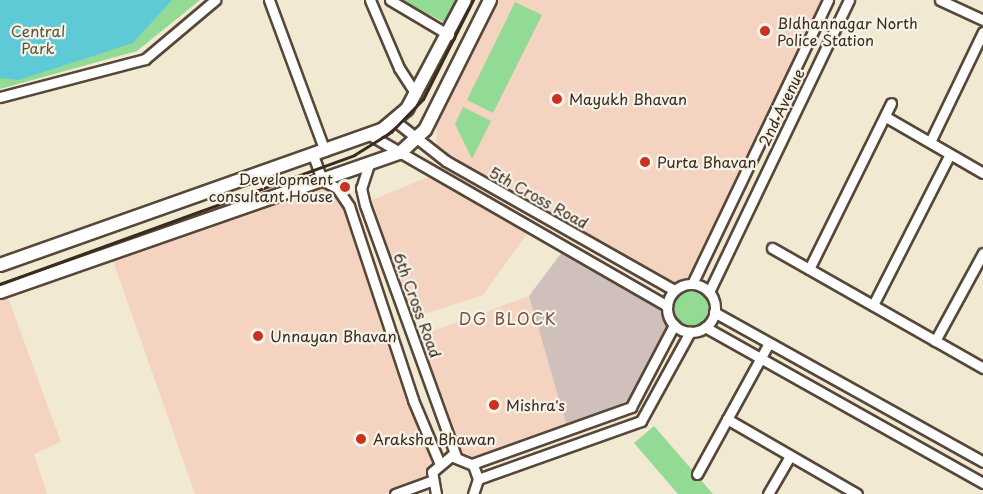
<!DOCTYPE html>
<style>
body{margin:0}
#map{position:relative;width:983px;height:494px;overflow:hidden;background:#f1e9d2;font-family:"Playpen Sans",sans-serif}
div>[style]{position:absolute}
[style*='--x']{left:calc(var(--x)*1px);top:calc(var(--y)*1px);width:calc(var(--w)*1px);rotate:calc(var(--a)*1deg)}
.built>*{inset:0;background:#f4d3c1}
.industrial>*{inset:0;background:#d0c0bc}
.green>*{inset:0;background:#93db95}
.round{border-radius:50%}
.water>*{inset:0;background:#5ecad5}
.roads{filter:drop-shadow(2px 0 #564739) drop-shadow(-2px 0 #564739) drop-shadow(0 2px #564739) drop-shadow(0 -2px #564739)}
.minor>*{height:9px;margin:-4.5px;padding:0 4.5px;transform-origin:4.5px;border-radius:4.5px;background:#fff}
.minor>.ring{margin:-4.5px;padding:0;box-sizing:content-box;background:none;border:9px solid #fff;border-radius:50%}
.major>*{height:12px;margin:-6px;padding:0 6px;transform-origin:6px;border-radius:6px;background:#fff}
.rail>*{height:3px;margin:-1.5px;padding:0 1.5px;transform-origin:1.5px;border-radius:1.5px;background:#3b2a1e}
.dots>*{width:16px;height:16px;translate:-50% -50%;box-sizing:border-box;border:3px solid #f7f3e8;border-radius:50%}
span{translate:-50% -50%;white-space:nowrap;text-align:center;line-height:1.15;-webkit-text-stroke:4.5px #f7f3e8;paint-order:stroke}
.poi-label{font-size:15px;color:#3b2a1e}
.left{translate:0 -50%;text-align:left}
.right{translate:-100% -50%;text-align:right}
.park-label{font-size:15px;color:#51563c}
.street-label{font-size:15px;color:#3b2a1e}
.neighbourhood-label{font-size:16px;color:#734d42;letter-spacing:1.5px}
</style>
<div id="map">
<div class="built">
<div style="clip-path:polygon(495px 0,823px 0,690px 279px,674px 286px,450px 160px,437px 147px,436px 122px)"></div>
<div style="clip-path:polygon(431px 176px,529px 231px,483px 295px,412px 318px,367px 202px)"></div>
<div style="clip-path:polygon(321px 187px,348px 206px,434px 459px,427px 479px,383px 494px,195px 494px,112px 258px)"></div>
<div style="clip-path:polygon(7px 295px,61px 442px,34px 454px,47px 494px,0 494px,0 297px)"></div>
<div style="clip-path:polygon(529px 296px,567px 427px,474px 460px,459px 452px,419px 336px)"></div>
</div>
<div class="industrial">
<div style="clip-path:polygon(562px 252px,663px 309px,670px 328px,631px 399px,567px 427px,529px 296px)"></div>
</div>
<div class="green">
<div style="clip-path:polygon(0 0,200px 0,137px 51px,0 89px)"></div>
<div style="clip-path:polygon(399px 0,461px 0,450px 25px)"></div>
<div style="clip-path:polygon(515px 2px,542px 15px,493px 113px,467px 100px)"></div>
<div style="clip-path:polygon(463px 107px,491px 121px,472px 159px,455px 124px)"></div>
<div class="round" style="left:673px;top:290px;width:36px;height:36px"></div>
<div style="clip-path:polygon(654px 426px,713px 494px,678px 494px,634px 443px)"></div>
</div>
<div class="water">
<div style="clip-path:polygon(0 0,172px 0,133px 43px,19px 80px,0 78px)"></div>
</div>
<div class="roads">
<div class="minor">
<div style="--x:269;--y:0;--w:161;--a:69.7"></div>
<div style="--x:370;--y:0;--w:74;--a:66.9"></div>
<div style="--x:399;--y:68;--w:31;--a:57"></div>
<div style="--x:390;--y:0;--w:69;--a:30.7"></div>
<div style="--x:940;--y:0;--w:47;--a:24.9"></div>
<div style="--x:0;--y:97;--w:150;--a:-14.7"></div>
<div style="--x:145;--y:59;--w:92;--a:-40.1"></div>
<div style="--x:886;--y:117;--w:112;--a:30"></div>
<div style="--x:395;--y:121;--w:65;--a:38.1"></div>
<div style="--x:446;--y:161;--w:262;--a:29.5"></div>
<div style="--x:370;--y:135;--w:343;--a:29.9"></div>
<div style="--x:930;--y:142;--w:122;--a:-64.3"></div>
<div style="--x:313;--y:155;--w:27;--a:70"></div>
<div style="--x:322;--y:180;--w:17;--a:28"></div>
<div style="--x:337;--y:188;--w:22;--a:56"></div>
<div style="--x:349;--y:206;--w:204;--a:71.7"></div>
<div style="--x:413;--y:400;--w:67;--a:67.2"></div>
<div style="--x:369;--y:164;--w:25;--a:108"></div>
<div style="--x:361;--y:188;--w:17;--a:77"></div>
<div style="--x:365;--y:205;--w:267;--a:70.1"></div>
<div style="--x:772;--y:248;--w:243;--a:29.6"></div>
<div style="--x:809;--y:269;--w:185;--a:-63.7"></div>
<div style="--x:692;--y:284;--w:315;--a:-64.4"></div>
<div class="ring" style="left:667px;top:284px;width:39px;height:39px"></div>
<div style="--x:709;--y:292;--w:324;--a:-64.4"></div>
<div style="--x:873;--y:305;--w:169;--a:-63"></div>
<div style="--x:714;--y:312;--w:308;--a:29.1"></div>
<div style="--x:705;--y:327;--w:319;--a:29.3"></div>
<div style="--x:935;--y:341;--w:100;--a:-61.4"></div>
<div style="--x:727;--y:419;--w:150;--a:30"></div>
<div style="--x:472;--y:464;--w:169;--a:-19.7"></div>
<div style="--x:631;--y:407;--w:93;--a:-62.3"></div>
<div style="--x:697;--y:474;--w:149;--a:-61.2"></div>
<div style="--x:478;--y:479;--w:173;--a:-19.6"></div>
<div style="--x:641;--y:421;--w:102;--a:-61.2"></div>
<div style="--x:395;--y:494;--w:38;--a:-20"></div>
<div style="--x:436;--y:494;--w:22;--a:-100"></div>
<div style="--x:432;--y:472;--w:25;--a:-40"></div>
<div style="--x:451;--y:456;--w:24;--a:22"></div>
<div style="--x:473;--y:465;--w:15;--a:70"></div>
<div style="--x:478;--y:479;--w:16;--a:108"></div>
<div style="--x:768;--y:494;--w:44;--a:-59.9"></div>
</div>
<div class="major">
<div style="--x:0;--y:265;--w:406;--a:-19.5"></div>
<div style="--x:383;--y:129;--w:31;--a:-40"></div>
<div style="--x:407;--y:109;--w:123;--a:-62"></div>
<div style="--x:0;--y:292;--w:423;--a:-19.2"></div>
<div style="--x:400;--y:153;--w:34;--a:-43"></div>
<div style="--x:425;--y:130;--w:145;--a:-63.4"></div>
</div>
</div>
<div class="rail">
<div style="--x:0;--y:284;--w:377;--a:-20"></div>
<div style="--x:354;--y:155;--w:44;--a:-31.9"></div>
<div style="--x:391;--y:132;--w:46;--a:-45.9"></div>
<div style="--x:423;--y:99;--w:111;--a:-63.2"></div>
</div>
<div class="dots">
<div style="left:765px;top:31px;background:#c8321e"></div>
<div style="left:557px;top:99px;background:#c8321e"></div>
<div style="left:645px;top:162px;background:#c8321e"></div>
<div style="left:345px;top:187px;background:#c8321e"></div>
<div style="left:258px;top:336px;background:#c8321e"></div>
<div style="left:494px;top:405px;background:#c8321e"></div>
<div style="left:361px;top:439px;background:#c8321e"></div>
</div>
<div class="poi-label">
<span class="left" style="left:777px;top:31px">BIdhannagar North<br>Police Station</span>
<span class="left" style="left:569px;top:99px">Mayukh Bhavan</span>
<span class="left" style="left:657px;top:162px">Purta Bhavan</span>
<span class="right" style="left:333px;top:187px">Development<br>consultant House</span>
<span class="left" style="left:270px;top:336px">Unnayan Bhavan</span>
<span class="left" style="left:506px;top:405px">Mishra's</span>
<span class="left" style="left:373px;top:439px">Araksha Bhawan</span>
</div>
<div class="park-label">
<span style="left:38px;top:39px">Central<br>Park</span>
</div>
<div class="street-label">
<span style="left:781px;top:107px;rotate:-64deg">2nd Avenue</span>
<span style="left:539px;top:197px;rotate:29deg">5th Cross Road</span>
<span style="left:418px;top:305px;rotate:70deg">6th Cross Road</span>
</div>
<div class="neighbourhood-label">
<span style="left:508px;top:318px">DG BLOCK</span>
</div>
</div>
